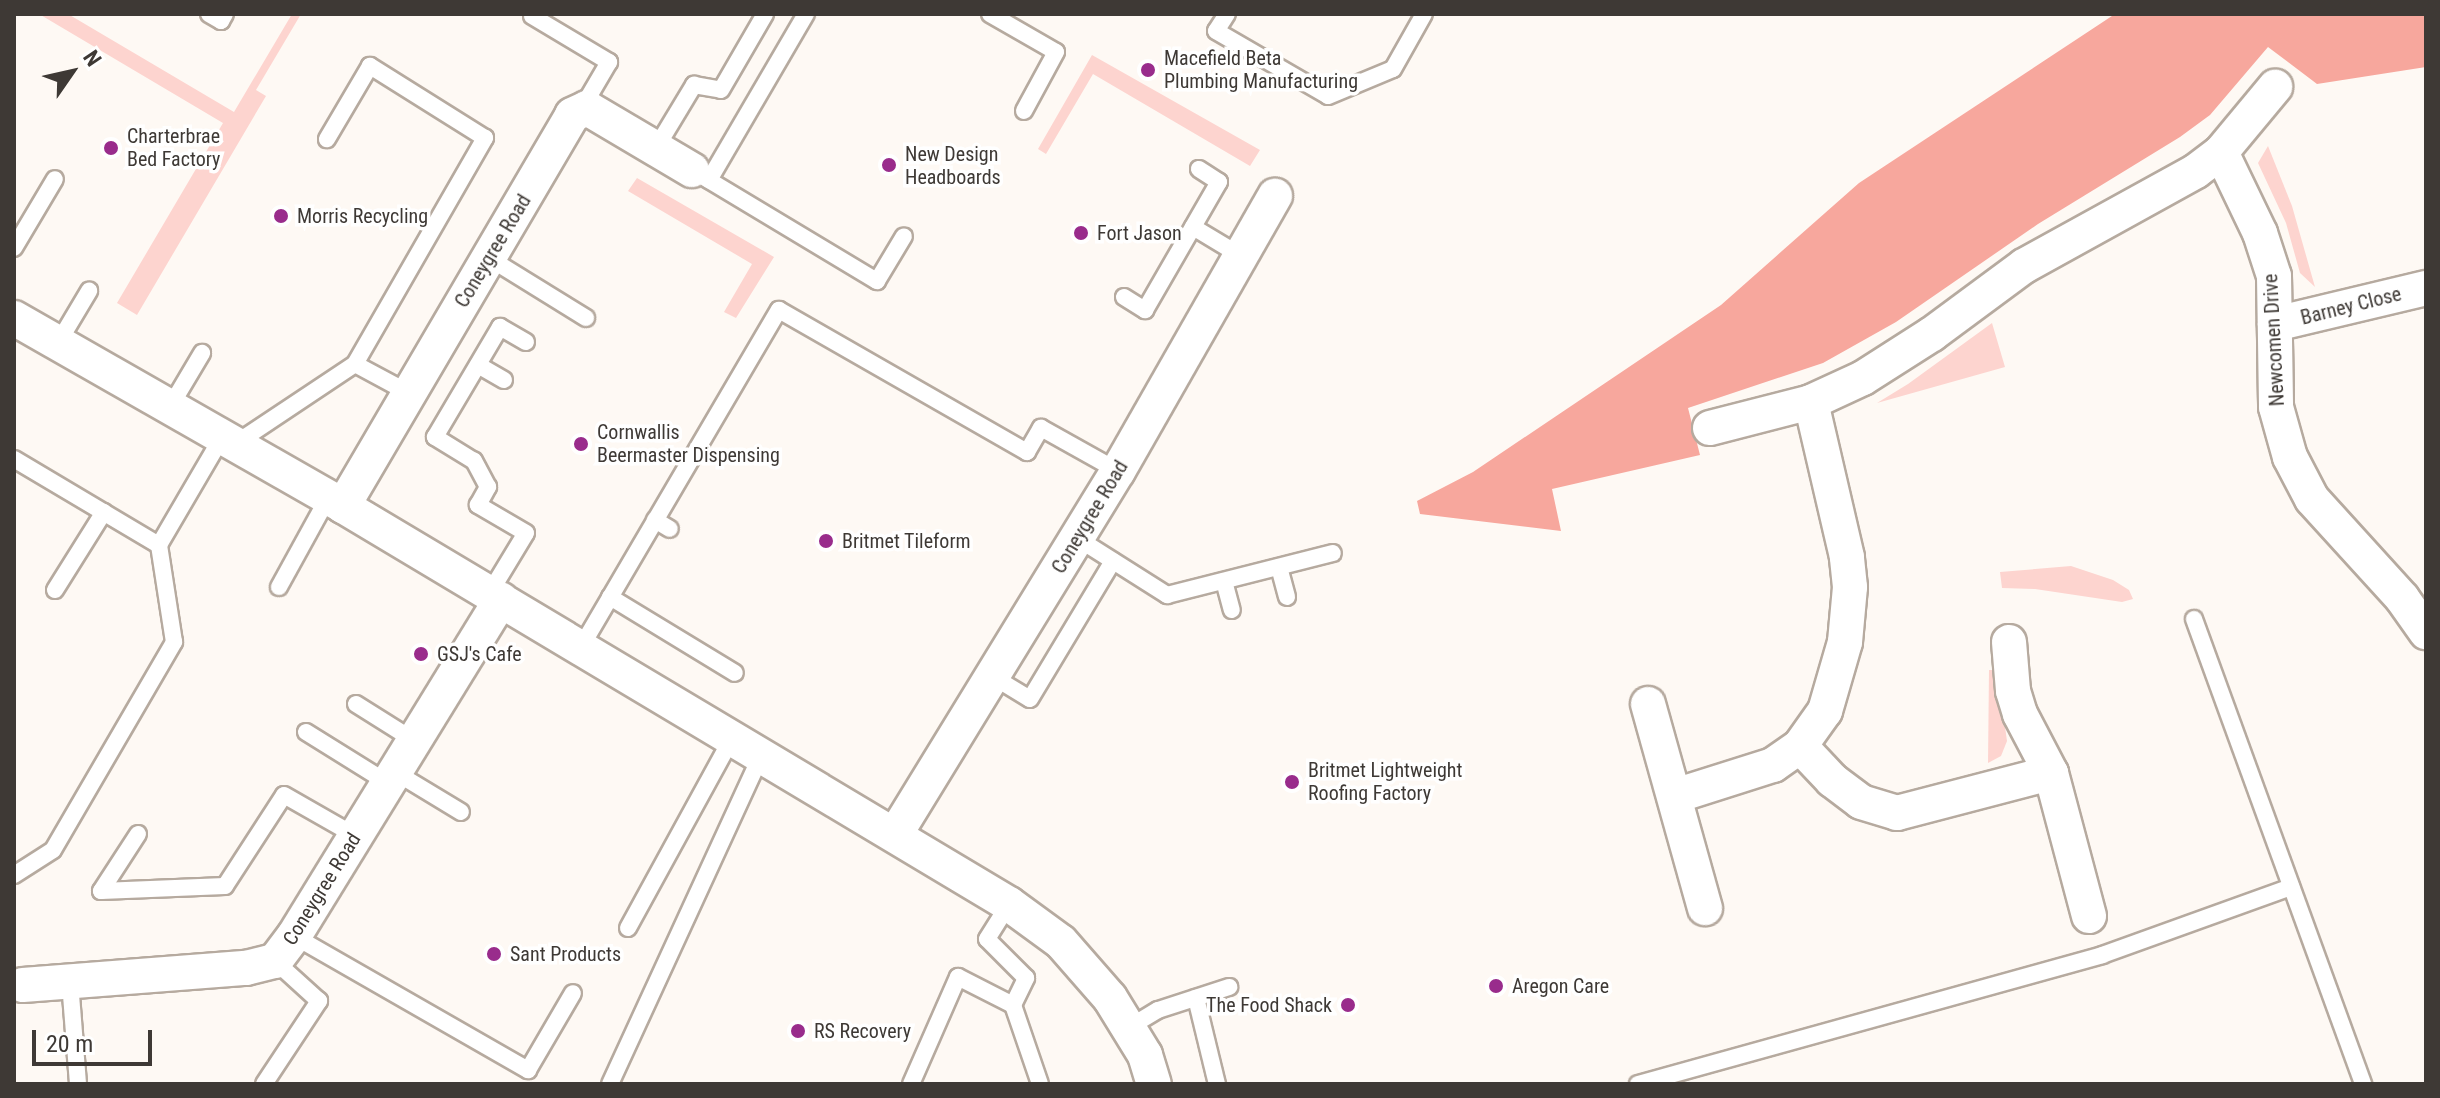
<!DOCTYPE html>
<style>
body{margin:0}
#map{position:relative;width:2440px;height:1098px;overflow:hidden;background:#fef9f4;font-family:"Roboto Condensed",sans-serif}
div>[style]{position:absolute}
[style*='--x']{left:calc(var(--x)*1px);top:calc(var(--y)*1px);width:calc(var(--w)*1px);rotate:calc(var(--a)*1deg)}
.green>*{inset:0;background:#fdd4cf}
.forest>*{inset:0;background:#f7a79d}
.roads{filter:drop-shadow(2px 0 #b6aa9f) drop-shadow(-2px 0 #b6aa9f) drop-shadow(0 2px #b6aa9f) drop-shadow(0 -2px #b6aa9f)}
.lane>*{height:16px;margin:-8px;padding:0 8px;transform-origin:8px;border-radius:8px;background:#fff}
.street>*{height:34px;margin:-17px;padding:0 17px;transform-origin:17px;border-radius:17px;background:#fff}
.dots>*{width:22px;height:22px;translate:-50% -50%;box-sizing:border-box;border:4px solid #fff;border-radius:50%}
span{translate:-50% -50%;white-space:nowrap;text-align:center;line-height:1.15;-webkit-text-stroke:7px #fff;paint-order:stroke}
.poi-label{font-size:20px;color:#3e3935}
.left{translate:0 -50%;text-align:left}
.right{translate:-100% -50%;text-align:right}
.street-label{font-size:20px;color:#3e3935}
.frame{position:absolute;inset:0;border:16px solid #3e3935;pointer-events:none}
.north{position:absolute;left:32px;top:32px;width:80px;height:80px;-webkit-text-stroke:6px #fff;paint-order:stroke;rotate:56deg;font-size:22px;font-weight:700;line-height:32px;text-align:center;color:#3e3935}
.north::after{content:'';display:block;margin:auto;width:28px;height:36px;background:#3e3935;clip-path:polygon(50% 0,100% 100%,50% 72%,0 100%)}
.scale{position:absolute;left:32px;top:1030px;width:120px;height:36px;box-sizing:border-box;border:4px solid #3e3935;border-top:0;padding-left:10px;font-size:24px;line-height:28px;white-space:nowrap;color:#3e3935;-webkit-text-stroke:6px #fff;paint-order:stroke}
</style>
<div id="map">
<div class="green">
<div style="clip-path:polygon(39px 14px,68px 14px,234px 112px,292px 14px,301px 14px,256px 90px,266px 96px,137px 315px,117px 303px,223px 123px)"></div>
<div style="clip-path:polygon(1092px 55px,1260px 150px,1250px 166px,1093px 74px,1046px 154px,1038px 149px)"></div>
<div style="clip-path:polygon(2268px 146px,2292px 206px,2315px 287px,2300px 273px,2286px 223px,2258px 163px)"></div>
<div style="clip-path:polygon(637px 178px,774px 257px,736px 318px,724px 312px,752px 264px,628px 191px)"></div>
<div style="clip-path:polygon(1992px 323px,2005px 367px,1877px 403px,1908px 384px)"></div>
<div style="clip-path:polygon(2071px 566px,2113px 580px,2129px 590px,2133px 599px,2122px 602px,2035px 589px,2002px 588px,2000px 572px)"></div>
<div style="clip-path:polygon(1989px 670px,1997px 670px,2007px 741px,2001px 756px,1988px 763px)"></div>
</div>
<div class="forest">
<div style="clip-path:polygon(2115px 14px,2426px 14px,2426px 67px,2317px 84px,2268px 47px,2210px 115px,2180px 137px,2038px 224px,1896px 322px,1823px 363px,1688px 408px,1700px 455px,1552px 489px,1561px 531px,1420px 514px,1417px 501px,1473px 472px,1721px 305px,1859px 183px)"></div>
</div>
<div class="roads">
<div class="lane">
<div style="--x:209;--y:14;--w:14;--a:30"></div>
<div style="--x:221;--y:21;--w:8;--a:-60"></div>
<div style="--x:990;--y:14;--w:76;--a:29.9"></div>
<div style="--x:1056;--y:52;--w:67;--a:118.5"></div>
<div style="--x:1227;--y:14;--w:20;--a:123"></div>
<div style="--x:1216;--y:31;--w:129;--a:30.1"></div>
<div style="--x:1328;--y:96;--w:70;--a:-22.6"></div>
<div style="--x:1393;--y:69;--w:63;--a:-60.6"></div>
<div style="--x:532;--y:16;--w:90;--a:30.9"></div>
<div style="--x:609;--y:62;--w:53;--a:120.4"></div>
<div style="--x:656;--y:148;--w:74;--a:-58.9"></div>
<div style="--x:694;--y:85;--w:27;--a:10"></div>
<div style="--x:721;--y:90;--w:88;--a:-59.9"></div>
<div style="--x:692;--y:170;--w:216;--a:31"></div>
<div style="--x:877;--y:281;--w:52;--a:-59"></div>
<div style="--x:709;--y:180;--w:192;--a:-59.7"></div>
<div style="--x:1193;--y:227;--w:56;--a:31.1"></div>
<div style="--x:14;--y:248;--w:80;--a:-59.3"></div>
<div style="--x:489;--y:258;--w:114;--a:31.7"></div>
<div style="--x:1124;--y:297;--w:25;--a:32"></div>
<div style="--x:1145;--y:310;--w:148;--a:-60"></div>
<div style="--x:1219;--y:182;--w:24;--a:-147"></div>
<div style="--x:58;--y:343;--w:61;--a:-59.2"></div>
<div style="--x:355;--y:364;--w:61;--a:28.2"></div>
<div style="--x:478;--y:365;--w:30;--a:30"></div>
<div style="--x:170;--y:407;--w:63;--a:-59.3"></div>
<div style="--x:235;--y:444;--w:144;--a:-33.7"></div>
<div style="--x:355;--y:364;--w:261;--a:-60.1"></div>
<div style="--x:485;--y:138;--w:136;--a:-147.9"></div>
<div style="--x:370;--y:66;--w:85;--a:120.5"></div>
<div style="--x:14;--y:459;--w:169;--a:30.7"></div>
<div style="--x:159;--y:545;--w:125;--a:-59.7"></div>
<div style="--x:655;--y:520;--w:17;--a:31"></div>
<div style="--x:1077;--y:538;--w:107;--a:32.3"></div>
<div style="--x:1167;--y:595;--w:171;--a:-14.2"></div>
<div style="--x:1279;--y:567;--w:31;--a:75"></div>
<div style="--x:1224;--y:581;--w:30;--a:75"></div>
<div style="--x:279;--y:587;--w:102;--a:-61.2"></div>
<div style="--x:55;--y:590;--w:92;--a:-57.9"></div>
<div style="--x:489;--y:594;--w:71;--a:-58.8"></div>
<div style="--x:526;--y:533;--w:56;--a:-149.7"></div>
<div style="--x:478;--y:505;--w:21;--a:-61"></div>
<div style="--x:488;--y:487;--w:30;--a:-118"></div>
<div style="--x:474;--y:461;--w:46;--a:-148.4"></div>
<div style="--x:435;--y:437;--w:128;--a:-59.4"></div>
<div style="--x:500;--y:327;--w:30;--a:30"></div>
<div style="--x:610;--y:597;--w:146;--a:31.3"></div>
<div style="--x:2194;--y:619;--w:495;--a:70"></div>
<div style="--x:581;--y:647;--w:391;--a:-59.6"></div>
<div style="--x:779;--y:310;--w:286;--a:29.8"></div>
<div style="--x:1027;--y:452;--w:28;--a:-60"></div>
<div style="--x:1041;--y:428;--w:88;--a:29.2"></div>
<div style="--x:992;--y:676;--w:44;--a:31.2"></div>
<div style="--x:1030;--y:699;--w:161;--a:-59"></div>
<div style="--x:356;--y:704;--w:70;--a:32.1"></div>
<div style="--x:306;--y:732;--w:97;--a:31.9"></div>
<div style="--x:395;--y:772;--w:77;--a:31.2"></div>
<div style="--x:138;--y:834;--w:68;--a:123"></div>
<div style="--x:101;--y:891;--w:124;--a:-2.3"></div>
<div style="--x:225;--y:886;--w:108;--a:-57"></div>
<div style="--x:284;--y:795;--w:83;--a:29.7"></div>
<div style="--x:14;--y:875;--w:46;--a:-32.7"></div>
<div style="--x:53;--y:850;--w:241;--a:-59.8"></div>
<div style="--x:174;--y:642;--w:98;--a:-98.8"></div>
<div style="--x:628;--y:928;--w:219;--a:-61.3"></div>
<div style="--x:294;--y:936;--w:270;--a:29.8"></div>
<div style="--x:528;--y:1070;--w:89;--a:-59.7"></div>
<div style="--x:70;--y:982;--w:102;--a:85.5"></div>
<div style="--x:1196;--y:998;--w:89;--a:76.3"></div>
<div style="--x:1013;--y:1005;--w:83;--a:71.1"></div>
<div style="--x:1128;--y:1028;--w:35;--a:-31"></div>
<div style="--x:1158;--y:1010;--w:75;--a:-17.9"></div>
<div style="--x:264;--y:1084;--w:100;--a:-56.5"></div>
<div style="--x:319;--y:1001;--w:59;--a:-137.7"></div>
<div style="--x:610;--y:1084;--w:362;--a:-65.3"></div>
<div style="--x:911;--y:1084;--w:117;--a:-66.3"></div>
<div style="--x:958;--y:977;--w:62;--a:27"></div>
<div style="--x:1013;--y:1005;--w:30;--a:-64"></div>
<div style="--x:1026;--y:978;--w:55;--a:-135"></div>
<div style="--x:987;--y:939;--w:41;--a:-57.8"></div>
<div style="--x:1638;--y:1084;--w:482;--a:-15.5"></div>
<div style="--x:2102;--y:955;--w:201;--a:-19.8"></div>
</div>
<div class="street">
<div style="--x:2221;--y:152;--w:90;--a:64.3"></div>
<div style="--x:2260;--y:233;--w:45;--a:72"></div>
<div style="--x:2274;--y:276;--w:131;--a:89.1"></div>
<div style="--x:2276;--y:407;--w:52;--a:74.4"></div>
<div style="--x:2290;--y:457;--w:47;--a:62.4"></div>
<div style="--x:2312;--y:499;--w:134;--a:47.7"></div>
<div style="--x:2402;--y:598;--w:42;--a:54.8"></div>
<div style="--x:14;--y:318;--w:379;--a:29.7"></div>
<div style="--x:343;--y:506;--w:776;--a:30.86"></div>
<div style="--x:1009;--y:904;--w:64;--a:36.2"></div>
<div style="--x:1061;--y:942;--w:74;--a:48.8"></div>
<div style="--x:1110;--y:998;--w:67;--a:58.4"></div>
<div style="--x:1145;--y:1055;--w:30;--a:73"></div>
<div style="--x:2275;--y:324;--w:155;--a:-13.4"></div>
<div style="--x:1710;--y:428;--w:104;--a:-14.4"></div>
<div style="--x:1811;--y:402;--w:57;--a:-24.8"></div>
<div style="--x:1863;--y:378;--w:82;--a:-32.5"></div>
<div style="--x:1932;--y:334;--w:114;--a:-36.5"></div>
<div style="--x:2024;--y:266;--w:196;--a:-28.9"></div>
<div style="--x:2196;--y:171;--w:31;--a:-37"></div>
<div style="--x:2221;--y:152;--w:85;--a:-50.3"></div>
<div style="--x:343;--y:506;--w:453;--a:-59.6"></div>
<div style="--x:572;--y:115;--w:17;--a:-25"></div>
<div style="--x:587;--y:108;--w:122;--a:30.6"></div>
<div style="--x:2009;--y:642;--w:49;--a:85.3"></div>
<div style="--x:2013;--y:691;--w:24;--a:73"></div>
<div style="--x:2020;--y:714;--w:67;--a:62.3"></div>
<div style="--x:2051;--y:773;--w:148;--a:75.1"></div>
<div style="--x:1648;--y:704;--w:212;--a:74.4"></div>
<div style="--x:1800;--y:746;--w:47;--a:46.7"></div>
<div style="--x:1832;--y:780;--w:36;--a:37"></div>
<div style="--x:1861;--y:802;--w:38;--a:17"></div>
<div style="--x:1897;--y:813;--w:159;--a:-14.6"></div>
<div style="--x:1675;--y:796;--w:103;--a:-17.6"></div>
<div style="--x:1773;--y:765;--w:33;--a:-35"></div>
<div style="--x:1800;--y:746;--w:43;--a:-54.5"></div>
<div style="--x:1825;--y:711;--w:72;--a:-73.8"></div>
<div style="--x:1845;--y:642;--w:55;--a:-84.8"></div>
<div style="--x:1850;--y:587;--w:30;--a:-96"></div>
<div style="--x:1847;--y:557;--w:159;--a:-103.1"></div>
<div style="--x:896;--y:833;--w:425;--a:-58.5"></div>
<div style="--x:1118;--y:471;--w:317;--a:-60.3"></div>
<div style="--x:23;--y:985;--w:224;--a:-4.4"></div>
<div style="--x:246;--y:968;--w:30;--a:-14"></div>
<div style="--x:275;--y:961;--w:31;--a:-53"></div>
<div style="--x:294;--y:936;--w:395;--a:-58.4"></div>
</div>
</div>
<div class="dots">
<div style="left:1148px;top:70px;background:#992c8c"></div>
<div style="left:111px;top:148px;background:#992c8c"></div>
<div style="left:889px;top:165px;background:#992c8c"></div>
<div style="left:281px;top:216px;background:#992c8c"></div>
<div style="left:1081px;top:233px;background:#992c8c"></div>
<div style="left:581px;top:444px;background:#992c8c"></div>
<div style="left:826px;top:541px;background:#992c8c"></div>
<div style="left:421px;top:654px;background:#992c8c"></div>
<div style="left:1292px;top:782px;background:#992c8c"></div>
<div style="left:494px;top:954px;background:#992c8c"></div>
<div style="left:1496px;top:986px;background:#992c8c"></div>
<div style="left:1348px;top:1005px;background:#992c8c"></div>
<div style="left:798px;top:1031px;background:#992c8c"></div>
</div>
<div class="poi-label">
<span class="left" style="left:1164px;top:70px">Macefield Beta<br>Plumbing Manufacturing</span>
<span class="left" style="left:127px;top:148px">Charterbrae<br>Bed Factory</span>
<span class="left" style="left:905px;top:166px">New Design<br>Headboards</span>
<span class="left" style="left:297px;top:216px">Morris Recycling</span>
<span class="left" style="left:1097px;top:233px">Fort Jason</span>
<span class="left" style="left:597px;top:444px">Cornwallis<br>Beermaster Dispensing</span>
<span class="left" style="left:842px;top:541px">Britmet Tileform</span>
<span class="left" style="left:437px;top:654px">GSJ's Cafe</span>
<span class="left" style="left:1308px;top:782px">Britmet Lightweight<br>Roofing Factory</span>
<span class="left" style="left:510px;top:954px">Sant Products</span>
<span class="left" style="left:1512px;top:986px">Aregon Care</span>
<span class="right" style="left:1332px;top:1005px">The Food Shack</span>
<span class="left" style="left:814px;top:1031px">RS Recovery</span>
</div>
<div class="street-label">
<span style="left:493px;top:251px;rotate:-59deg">Coneygree Road</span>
<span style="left:2351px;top:306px;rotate:-14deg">Barney Close</span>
<span style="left:2274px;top:340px;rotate:-93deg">Newcomen Drive</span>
<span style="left:1090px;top:517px;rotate:-59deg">Coneygree Road</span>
<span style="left:322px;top:889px;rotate:-58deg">Coneygree Road</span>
</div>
<div class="frame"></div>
<div class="north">N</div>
<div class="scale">20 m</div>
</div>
